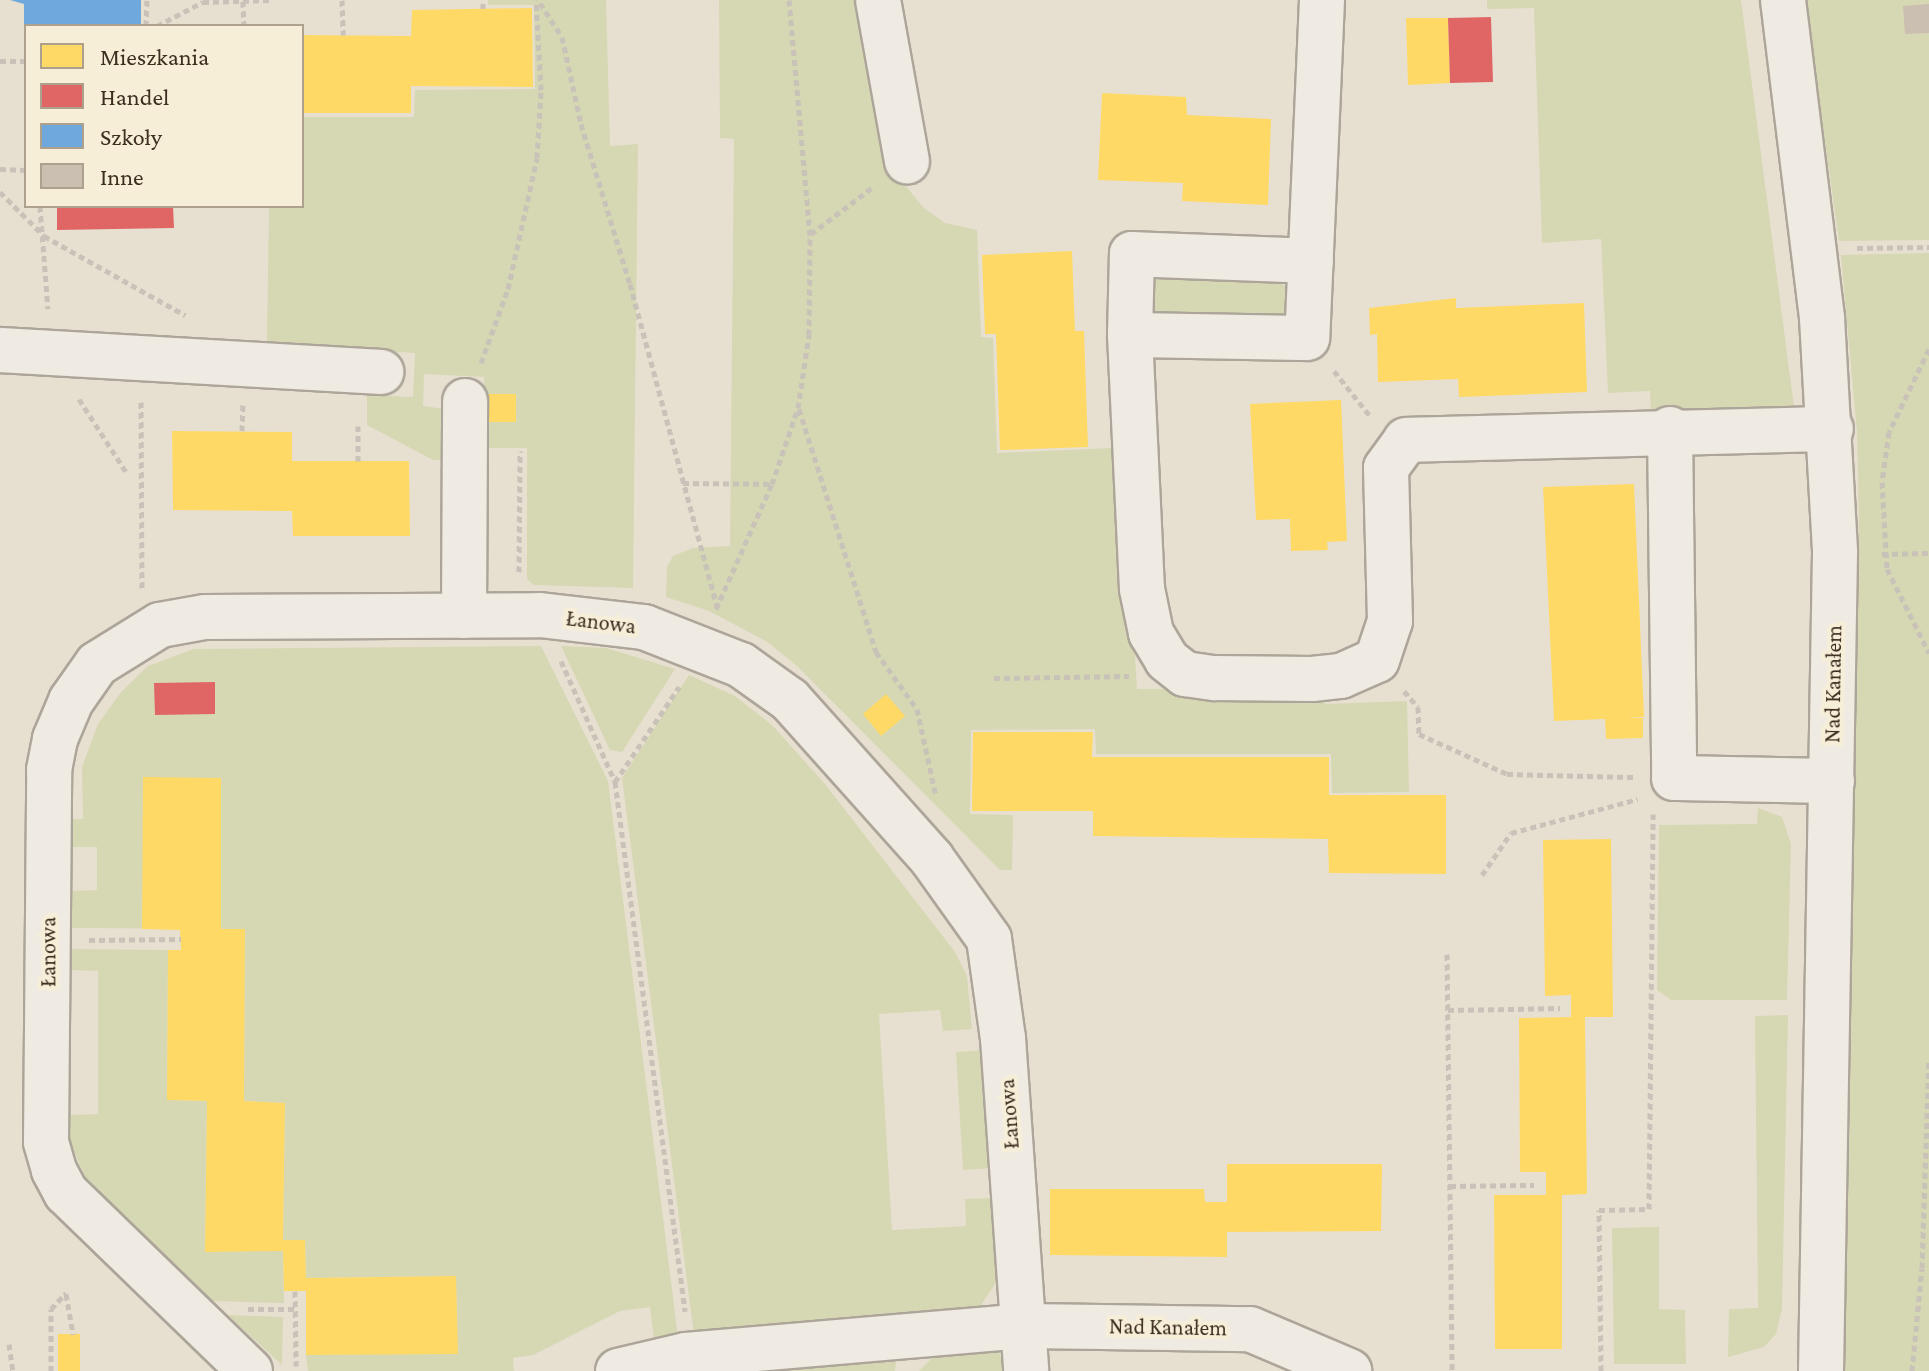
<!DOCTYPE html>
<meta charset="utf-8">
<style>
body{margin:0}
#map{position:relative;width:1929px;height:1371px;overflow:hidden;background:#e7e0d1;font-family:"Crimson Pro",serif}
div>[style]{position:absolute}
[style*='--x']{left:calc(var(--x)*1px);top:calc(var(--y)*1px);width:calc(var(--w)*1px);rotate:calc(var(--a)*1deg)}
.green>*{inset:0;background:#d6d7b3}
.homes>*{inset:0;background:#ffd966}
.shops>*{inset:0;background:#e06666}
.schools>*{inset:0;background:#6fa8dc}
.building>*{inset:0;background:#cbbfb2}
.path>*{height:5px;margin-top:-2.5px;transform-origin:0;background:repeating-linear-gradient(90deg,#c8c2b9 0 6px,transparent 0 10px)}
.roads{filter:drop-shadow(2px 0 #ada599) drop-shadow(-2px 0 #ada599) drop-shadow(0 2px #ada599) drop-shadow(0 -2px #ada599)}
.minor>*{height:44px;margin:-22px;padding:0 22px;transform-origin:22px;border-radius:22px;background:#efebe3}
span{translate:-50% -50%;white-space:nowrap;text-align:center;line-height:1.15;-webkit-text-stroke:8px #f7eed8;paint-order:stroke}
.street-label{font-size:22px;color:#3d2e20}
.legend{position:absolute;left:24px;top:24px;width:280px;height:184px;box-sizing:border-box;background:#f7eed8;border:2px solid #ada18e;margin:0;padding:10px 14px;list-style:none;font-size:24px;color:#3d2e20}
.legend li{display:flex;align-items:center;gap:16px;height:40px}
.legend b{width:40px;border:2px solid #ada18e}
</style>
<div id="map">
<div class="green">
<div style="clip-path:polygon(488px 0,606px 0,610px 146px,638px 144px,633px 588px,534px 585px,527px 579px,527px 448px,485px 448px,484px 377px,424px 374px,423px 406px,445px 409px,446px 460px,433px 460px,367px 425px,367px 395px,413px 397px,415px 353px,267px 344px,269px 206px,302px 206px,302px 117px,414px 117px,415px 90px,535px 89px,534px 5px,488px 5px)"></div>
<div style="clip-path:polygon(719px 0,863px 0,891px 156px,904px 184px,924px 208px,945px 223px,977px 230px,981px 337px,993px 338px,997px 453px,1113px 448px,1129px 561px,1137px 689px,1324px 689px,1325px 704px,1407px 701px,1409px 792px,1332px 793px,1331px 754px,1096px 754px,1095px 729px,971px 730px,970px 814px,1013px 815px,1012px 870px,1000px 870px,797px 666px,766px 641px,709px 611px,666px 597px,667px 567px,673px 556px,693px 548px,730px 546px,734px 139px,720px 138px)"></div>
<div style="clip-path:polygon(1487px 0,1741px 0,1794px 407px,1788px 413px,1651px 416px,1650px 391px,1608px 393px,1601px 239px,1542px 243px,1534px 8px,1487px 9px)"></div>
<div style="clip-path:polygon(1805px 0,1929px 0,1929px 240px,1839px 241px)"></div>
<div style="clip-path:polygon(1929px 253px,1929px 1371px,1842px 1371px,1851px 675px,1859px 519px,1857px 433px,1841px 255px)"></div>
<div style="clip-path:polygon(1159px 275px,1274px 276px,1291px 292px,1288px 312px,1277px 321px,1164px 318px,1152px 310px,1149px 285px)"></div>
<div style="clip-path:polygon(541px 646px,608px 781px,678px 1337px,654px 1339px,650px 1307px,620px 1311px,533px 1355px,513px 1358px,514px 1371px,308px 1371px,306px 1355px,457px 1353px,456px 1276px,306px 1278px,305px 1240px,283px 1240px,285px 1103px,244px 1101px,245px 929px,70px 928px,70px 891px,97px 890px,97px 847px,70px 847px,70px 819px,83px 819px,82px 767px,98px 724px,121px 692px,148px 666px,194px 649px)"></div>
<div style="clip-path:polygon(561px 646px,606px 648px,675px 669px,622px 752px,610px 750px)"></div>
<div style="clip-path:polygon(689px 675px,735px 696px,772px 725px,825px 784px,955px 952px,967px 976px,972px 1029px,943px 1031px,940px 1010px,879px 1014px,892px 1230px,966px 1226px,965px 1199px,994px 1198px,999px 1278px,981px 1305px,957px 1312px,694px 1335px,622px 778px)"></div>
<div style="clip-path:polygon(1758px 808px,1782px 817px,1791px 844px,1787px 1000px,1671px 1000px,1657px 990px,1659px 825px,1757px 824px)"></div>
<div style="clip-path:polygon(69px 949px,168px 950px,167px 1100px,207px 1101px,205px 1251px,283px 1251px,284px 1303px,211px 1301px,86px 1179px,68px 1138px,69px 1115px,98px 1114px,98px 971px,70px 970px)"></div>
<div style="clip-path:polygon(1788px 1015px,1782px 1309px,1776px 1334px,1764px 1347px,1728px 1357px,1729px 1309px,1758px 1308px,1755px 1016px)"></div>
<div style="clip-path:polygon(984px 1050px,992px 1168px,963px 1170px,956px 1052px)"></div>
<div style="clip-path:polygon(1659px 1227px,1659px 1309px,1685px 1310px,1686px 1364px,1614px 1364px,1612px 1228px)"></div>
<div style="clip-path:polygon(228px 1315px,283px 1317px,282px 1365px)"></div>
<div style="clip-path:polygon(987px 1347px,999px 1352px,1005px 1371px,919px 1371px,939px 1351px)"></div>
<div style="clip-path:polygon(896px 1359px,895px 1371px,758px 1371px)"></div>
</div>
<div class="homes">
<div style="clip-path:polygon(532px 8px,533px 87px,411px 86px,411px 113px,302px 113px,302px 35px,411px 36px,412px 10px)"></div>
<div style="clip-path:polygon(1406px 18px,1448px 18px,1450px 83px,1408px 85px)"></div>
<div style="clip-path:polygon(1102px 93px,1186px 97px,1187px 115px,1271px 119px,1268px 205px,1182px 201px,1183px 183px,1098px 180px)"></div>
<div style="clip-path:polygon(1072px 251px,1075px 331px,1084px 331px,1088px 447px,1000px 450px,996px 334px,985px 334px,982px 255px)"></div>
<div style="clip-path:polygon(1456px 298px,1456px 308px,1584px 303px,1587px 392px,1459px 397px,1458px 379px,1378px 382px,1377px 334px,1370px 335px,1369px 308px)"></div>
<div style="clip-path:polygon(486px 394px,516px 394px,516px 422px,486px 422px)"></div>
<div style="clip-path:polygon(1341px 400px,1347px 541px,1327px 542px,1328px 550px,1291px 551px,1290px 519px,1256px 520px,1250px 404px)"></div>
<div style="clip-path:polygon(172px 431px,292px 432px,292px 461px,409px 461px,410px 536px,293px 536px,292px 511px,173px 510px)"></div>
<div style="clip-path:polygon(1634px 484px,1644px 717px,1627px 718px,1643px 718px,1643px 738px,1606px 739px,1605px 719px,1554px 721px,1543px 487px)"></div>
<div style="clip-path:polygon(886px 694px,905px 716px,881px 736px,863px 714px)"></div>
<div style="clip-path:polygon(973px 732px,1093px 732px,1092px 757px,1329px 757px,1329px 795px,1446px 795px,1446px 874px,1329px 873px,1328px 839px,1093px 836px,1093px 811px,972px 811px)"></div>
<div style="clip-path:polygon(143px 777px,221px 778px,221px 929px,245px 929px,244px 1101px,285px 1103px,283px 1240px,305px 1240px,306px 1278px,456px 1276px,458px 1354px,306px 1355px,306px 1291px,284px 1291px,283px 1251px,205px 1252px,207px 1101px,167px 1100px,168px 950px,181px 950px,180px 930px,142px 929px)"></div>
<div style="clip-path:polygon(1611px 839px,1613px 1017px,1585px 1017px,1587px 1194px,1562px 1195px,1562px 1349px,1495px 1349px,1494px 1195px,1546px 1195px,1546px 1172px,1520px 1172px,1519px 1018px,1571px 1017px,1571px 995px,1545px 996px,1543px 840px)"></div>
<div style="clip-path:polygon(1227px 1164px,1382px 1164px,1381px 1231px,1227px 1232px,1227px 1257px,1050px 1255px,1050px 1189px,1204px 1189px,1205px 1202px,1227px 1202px)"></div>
<div style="clip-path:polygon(58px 1334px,80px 1334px,80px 1371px,58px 1371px)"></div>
</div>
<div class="shops">
<div style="clip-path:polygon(1491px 17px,1493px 82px,1450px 83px,1448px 18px)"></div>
<div style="clip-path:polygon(57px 206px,173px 206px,174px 228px,57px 230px)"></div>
<div style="clip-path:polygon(215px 682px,215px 714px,155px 715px,154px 683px)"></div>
</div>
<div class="schools">
<div style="clip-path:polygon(10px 0,141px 0,141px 26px,24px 26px,24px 4px)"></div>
</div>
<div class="building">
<div style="clip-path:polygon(1929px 4px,1929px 33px,1905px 34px,1903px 6px)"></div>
</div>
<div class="path">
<div style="--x:342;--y:0;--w:35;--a:88"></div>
<div style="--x:243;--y:1;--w:25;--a:88"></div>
<div style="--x:540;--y:3;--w:40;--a:57.1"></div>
<div style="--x:562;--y:37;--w:89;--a:77.7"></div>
<div style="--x:581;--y:124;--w:167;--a:73"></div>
<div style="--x:630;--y:284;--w:334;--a:74.9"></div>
<div style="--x:483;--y:9;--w:9;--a:-90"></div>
<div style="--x:146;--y:26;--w:26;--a:-88"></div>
<div style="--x:157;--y:26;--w:52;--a:-27.6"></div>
<div style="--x:203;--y:2;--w:70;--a:-1.6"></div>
<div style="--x:0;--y:61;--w:26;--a:0"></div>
<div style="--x:0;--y:169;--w:26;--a:2"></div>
<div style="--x:0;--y:192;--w:62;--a:45"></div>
<div style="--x:44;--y:236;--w:162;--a:29.3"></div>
<div style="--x:40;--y:206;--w:103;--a:85.6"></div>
<div style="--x:811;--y:234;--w:78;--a:-37.2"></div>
<div style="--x:1857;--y:248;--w:72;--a:-0.8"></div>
<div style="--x:1929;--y:349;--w:92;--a:115.7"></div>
<div style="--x:1889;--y:432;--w:50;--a:98"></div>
<div style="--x:1882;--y:482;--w:87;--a:86.7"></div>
<div style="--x:1887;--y:569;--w:94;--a:63.4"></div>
<div style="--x:481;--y:363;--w:79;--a:-70"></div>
<div style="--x:508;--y:289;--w:134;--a:-77.5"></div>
<div style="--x:537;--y:158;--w:68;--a:-86.6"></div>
<div style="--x:541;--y:90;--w:90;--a:-93.2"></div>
<div style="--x:1334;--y:371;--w:58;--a:51.3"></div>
<div style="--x:79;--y:399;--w:87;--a:57.2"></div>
<div style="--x:141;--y:402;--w:186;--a:89.7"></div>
<div style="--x:799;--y:409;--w:255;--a:72.4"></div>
<div style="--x:876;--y:652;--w:70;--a:54.3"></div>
<div style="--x:917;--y:709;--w:89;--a:77.7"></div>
<div style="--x:358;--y:426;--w:35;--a:90"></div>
<div style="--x:242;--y:431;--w:27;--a:-88"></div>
<div style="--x:683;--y:483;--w:89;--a:0.6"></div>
<div style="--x:1882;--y:554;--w:47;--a:-1.2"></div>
<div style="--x:519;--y:572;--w:121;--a:-89.5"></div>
<div style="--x:716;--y:609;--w:137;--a:-65.9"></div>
<div style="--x:772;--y:484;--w:80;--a:-71.1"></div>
<div style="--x:798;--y:408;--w:74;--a:-81.4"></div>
<div style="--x:809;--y:335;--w:100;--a:-89.4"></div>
<div style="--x:810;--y:235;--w:236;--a:-95.1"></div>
<div style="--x:561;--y:661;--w:133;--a:65.9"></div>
<div style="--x:615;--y:782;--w:534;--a:82.46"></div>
<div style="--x:994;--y:678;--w:135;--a:-0.8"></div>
<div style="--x:1404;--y:691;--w:21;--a:49"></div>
<div style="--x:1418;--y:707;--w:27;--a:88"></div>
<div style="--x:1419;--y:734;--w:97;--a:24.4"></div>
<div style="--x:1507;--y:774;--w:126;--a:1.4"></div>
<div style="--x:615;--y:782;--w:115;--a:-56"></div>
<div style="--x:1482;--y:875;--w:51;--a:-55.4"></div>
<div style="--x:1511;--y:833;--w:131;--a:-15"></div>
<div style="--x:89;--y:940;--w:92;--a:-0.6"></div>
<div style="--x:1447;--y:954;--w:417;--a:89.3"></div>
<div style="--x:1448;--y:1010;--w:112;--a:-1"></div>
<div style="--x:1450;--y:1186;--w:84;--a:-0.7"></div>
<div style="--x:295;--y:1291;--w:75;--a:89.2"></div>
<div style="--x:66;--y:1294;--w:41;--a:80.1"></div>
<div style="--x:248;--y:1309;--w:47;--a:0"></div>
<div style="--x:9;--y:1344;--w:27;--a:82"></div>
<div style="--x:51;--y:1371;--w:62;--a:-90"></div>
<div style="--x:51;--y:1309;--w:22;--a:-47"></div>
<div style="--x:1601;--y:1371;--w:161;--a:-90.7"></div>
<div style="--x:1599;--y:1210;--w:50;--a:-1.1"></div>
<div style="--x:1649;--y:1209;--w:395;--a:-89.4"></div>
<div style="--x:1912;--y:1371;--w:103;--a:-84.5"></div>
<div style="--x:1922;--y:1268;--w:209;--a:-88.1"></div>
</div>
<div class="roads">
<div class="minor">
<div style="--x:878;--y:0;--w:164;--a:79.8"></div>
<div style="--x:1322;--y:0;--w:338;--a:92.5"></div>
<div style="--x:1307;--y:338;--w:177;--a:-179"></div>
<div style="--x:1130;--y:335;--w:254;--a:87.3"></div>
<div style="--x:1142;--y:589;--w:45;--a:78.4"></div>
<div style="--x:1151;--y:633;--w:31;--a:59"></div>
<div style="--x:1167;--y:660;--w:23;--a:38"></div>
<div style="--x:1185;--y:674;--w:30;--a:8"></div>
<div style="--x:1215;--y:678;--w:97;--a:0.6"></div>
<div style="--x:1312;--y:679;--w:29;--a:-6"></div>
<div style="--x:1341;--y:676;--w:39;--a:-24"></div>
<div style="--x:1377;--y:660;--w:41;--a:-71.6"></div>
<div style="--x:1390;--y:621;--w:153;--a:-91.5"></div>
<div style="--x:1386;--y:468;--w:34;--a:-54"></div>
<div style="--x:1406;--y:440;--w:425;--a:-1.5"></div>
<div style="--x:1783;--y:0;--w:320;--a:83"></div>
<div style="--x:1822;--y:318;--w:235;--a:86.8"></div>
<div style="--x:1835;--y:553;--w:818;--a:90.98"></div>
<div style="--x:1130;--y:335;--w:81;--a:-88.6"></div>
<div style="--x:1132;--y:254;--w:179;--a:2.2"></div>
<div style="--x:0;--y:350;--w:382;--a:3.3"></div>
<div style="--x:1670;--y:429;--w:349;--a:89.3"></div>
<div style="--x:1674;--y:778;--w:158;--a:1.1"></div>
<div style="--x:464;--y:616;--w:215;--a:-89.7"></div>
<div style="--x:250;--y:1371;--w:256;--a:-135.9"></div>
<div style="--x:66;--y:1193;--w:26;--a:-118"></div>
<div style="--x:54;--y:1170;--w:29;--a:-106"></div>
<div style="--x:46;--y:1142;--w:372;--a:-89.5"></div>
<div style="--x:49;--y:770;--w:32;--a:-79"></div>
<div style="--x:55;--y:739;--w:41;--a:-67.2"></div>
<div style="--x:71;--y:701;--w:45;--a:-54.9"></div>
<div style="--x:97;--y:664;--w:74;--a:-31.8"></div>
<div style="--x:160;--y:625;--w:46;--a:-10.1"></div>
<div style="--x:205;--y:617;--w:335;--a:-0.3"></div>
<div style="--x:540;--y:615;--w:105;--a:6.6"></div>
<div style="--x:644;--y:627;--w:104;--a:21.4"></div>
<div style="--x:741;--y:665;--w:60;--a:35.5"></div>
<div style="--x:790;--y:700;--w:213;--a:48.2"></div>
<div style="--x:932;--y:859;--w:98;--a:54.5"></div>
<div style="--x:989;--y:939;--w:100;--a:82"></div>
<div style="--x:1003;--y:1038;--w:334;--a:86"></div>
<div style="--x:618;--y:1371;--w:70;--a:-13.2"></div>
<div style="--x:686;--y:1355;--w:338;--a:-4.9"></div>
<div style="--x:1023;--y:1326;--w:227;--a:0.8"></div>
<div style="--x:1250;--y:1329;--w:108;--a:23"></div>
</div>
</div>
<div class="street-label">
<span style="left:601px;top:622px;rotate:7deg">Łanowa</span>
<span style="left:1833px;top:684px;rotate:-89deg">Nad Kanałem</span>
<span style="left:48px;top:952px;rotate:-90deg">Łanowa</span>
<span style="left:1009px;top:1114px;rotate:-94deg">Łanowa</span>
<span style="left:1168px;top:1327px;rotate:1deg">Nad Kanałem</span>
</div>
<ul class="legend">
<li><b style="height:22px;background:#ffd966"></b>Mieszkania</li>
<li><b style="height:22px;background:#e06666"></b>Handel</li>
<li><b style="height:22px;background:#6fa8dc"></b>Szkoły</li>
<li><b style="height:22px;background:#cbbfb2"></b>Inne</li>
</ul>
</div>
